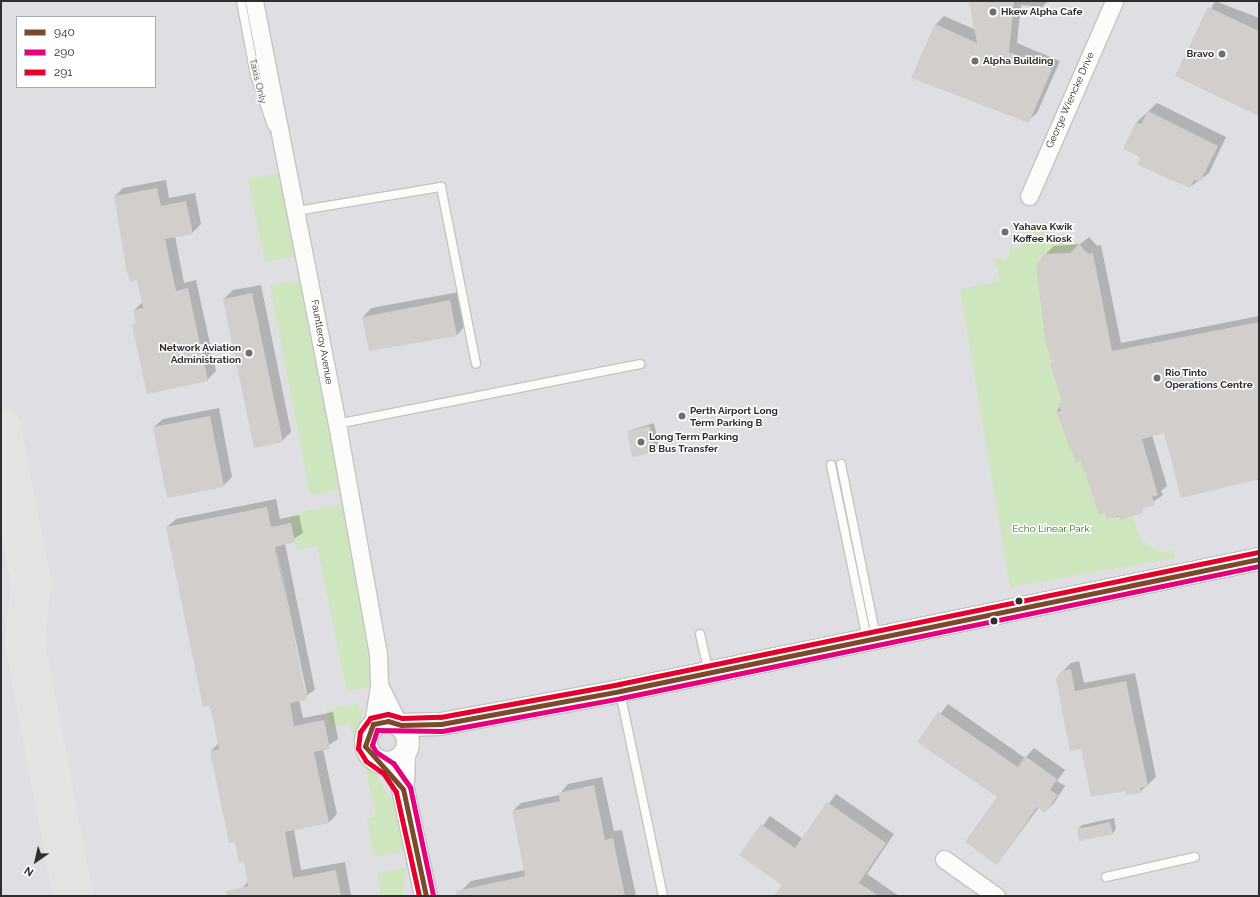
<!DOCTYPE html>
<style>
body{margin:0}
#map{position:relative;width:1260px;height:897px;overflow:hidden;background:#ece8e4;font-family:Raleway,sans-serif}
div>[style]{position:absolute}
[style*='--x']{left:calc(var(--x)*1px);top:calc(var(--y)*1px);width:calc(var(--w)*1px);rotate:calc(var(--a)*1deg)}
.airport>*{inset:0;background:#dfdee2}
.green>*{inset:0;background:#cee6be}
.shadow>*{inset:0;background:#0003}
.taxiway>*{height:40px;margin:-20px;padding:0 20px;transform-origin:20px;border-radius:20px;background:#e6e4e2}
.building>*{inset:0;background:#d1cecb}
.roads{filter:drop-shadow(1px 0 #c5c4c5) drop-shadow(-1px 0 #c5c4c5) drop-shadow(0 1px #c5c4c5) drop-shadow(0 -1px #c5c4c5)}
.service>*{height:8px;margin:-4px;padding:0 4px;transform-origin:4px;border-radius:4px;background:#fcfcfb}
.minor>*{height:17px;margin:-8.5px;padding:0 8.5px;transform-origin:8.5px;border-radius:8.5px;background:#fcfcfb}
.secondary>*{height:22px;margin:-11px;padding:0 11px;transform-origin:11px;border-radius:11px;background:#fcfcfb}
.secondary>.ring{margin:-11px;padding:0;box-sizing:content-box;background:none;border:22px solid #fcfcfb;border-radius:50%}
.bus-1>*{height:5px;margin:-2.5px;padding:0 2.5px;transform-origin:2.5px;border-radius:2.5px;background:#7a4b2a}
.bus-2>*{height:5px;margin:-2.5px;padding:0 2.5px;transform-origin:2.5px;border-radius:2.5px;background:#e5007d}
.bus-3>*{height:5px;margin:-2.5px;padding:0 2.5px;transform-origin:2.5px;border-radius:2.5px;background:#e4002b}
.dots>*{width:11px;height:11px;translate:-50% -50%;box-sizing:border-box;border:2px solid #fff;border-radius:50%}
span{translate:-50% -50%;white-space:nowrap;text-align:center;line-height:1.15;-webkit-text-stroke:3px #fff;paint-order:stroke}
.poi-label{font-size:10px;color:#2e2e2e;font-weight:700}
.left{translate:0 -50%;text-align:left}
.right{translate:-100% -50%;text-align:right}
.street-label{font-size:10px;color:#2e2e2e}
.park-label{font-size:10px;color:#2c6e1b}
.frame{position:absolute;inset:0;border:2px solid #2e2e2e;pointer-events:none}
.legend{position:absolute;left:16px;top:16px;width:140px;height:72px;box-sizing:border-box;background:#fff;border:1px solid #ababab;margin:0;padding:5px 7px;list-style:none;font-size:12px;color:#2e2e2e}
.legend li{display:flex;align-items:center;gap:8px;height:20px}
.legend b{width:20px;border:1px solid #ababab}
.north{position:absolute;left:16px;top:841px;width:40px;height:40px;-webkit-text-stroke:3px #fff;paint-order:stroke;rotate:214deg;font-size:11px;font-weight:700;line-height:16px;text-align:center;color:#2e2e2e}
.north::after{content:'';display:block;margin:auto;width:14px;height:18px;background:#2e2e2e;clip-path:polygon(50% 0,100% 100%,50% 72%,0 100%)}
</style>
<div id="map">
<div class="airport">
<div style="clip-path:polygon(evenodd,1px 1px,1259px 1px,1259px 896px,1px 896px,1px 1px,17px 17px,155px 17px,155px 87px,17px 87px,17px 17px)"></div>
</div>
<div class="green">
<div style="clip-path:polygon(288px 171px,306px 254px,265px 262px,248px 179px)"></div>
<div style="clip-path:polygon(1024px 221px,1079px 244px,1074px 249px,1044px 254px,1043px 325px,1055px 360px,1050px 365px,1057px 385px,1061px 384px,1076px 398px,1058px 404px,1061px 411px,1056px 412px,1061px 427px,1067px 426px,1071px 448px,1076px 462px,1081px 461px,1099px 515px,1105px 513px,1107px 519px,1118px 516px,1120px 520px,1133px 516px,1141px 540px,1160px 552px,1174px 550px,1175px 558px,1010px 587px,960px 290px,1000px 281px,994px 258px,1005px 260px,1010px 255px,1010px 248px,1021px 247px,1027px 236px)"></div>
<div style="clip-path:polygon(304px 280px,343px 489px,310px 495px,270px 285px)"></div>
<div style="clip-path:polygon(346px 503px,375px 671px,371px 686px,347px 692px,317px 546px,297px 550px,289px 515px)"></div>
<div style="clip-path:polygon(356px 704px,362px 712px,360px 728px,352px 733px,349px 723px,330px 727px,326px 710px)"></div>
<div style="clip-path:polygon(365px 767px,375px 774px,392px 800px,405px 851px,374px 857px,367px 818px,376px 816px)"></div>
<div style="clip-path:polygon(406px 868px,403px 896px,381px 896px,377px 873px)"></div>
</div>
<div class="shadow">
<div style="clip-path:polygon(970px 1px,1048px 1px,1042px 7px,1021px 5px,1017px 43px,1060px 61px,1037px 113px,1028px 121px,935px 25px,944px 16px,976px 30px)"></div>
<div style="clip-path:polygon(1215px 1px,1259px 18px,1259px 115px,1177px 76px)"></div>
<div style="clip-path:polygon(1157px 103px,1226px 137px,1209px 173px,1190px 187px,1125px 148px,1137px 122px)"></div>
<div style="clip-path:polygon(166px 180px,169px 198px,195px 193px,201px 224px,192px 233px,175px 236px,184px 283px,196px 280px,216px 371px,207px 380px,133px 326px,137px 322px,134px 310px,143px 302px,115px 196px,123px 188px)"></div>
<div style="clip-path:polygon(1089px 237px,1097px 246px,1101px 245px,1121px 343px,1259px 316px,1259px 481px,1165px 432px,1152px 435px,1167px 486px,1161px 491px,1163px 495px,1133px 515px,1108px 518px,1057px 412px,1063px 400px,1053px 362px,1045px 255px,1054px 246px,1080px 244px)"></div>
<div style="clip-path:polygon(261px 285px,291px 432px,282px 441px,224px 299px,233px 290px)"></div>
<div style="clip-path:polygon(459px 292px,465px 326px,457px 335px,363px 317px,371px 308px)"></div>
<div style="clip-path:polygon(219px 408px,232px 477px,223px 486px,154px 427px,163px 419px)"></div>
<div style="clip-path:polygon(654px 423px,659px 447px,654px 451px,628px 431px)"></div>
<div style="clip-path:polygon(evenodd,276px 499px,280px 519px,299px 515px,303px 533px,285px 544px,315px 690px,299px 700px,303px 718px,333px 712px,338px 739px,323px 749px,337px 814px,328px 823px,294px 829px,301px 870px,345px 862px,351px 896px,243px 896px,242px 888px,249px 881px,245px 861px,236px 841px,211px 751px,219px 743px,167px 527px,176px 519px,276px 499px,275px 541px,307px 694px,305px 694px,275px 541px)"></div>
<div style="clip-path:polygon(1079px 661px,1084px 683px,1135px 673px,1156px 777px,1140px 792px,1126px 789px,1081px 748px,1062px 672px,1071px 663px)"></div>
<div style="clip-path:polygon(948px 704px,1025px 758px,1034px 748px,1065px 770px,1057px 781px,1065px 786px,1054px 803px,1045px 812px,1039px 807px,997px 864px,998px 797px,919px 741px)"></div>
<div style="clip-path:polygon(602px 777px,614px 831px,622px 830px,636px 896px,463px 896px,462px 890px,471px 881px,525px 870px,513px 811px,521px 803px,559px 795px,568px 784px)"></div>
<div style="clip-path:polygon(836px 794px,894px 834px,867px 874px,899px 896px,775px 896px,783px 884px,741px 855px,770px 816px,803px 839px)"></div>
<div style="clip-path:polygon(1114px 818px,1116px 829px,1112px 834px,1078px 829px,1082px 825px)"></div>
</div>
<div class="taxiway">
<div style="--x:1;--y:428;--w:158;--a:79"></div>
<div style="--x:31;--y:583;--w:61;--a:95.6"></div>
<div style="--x:25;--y:644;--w:257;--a:79.2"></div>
</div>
<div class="building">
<div style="clip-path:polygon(969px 1px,1014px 1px,1009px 52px,1052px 69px,1029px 123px,911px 78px,935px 24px,977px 43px)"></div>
<div style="clip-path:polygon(1208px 7px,1259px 31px,1259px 116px,1175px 76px)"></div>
<div style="clip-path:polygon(1148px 111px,1218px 146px,1200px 182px,1194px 180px,1190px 188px,1160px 175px,1137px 164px,1141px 157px,1123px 149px,1136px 122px,1141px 124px)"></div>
<div style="clip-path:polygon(157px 188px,161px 206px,186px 201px,193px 234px,165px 239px,176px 291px,188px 288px,208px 381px,147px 394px,132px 325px,136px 323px,133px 310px,143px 308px,137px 280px,130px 282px,126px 268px,114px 196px)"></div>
<div style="clip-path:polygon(1079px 244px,1088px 254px,1093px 253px,1112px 351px,1259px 322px,1259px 479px,1181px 498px,1164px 433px,1142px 439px,1158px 495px,1152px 497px,1155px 505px,1142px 509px,1143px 513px,1120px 520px,1118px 516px,1107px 519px,1105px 513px,1099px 515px,1081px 461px,1076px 463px,1056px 412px,1061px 411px,1058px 404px,1062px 402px,1050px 364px,1052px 362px,1046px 345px,1036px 266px,1044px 254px,1070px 253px)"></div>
<div style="clip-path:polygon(252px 293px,283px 442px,254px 448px,223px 299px)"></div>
<div style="clip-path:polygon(450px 300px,457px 336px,369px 351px,362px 317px)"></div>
<div style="clip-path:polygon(210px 416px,224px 487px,167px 498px,153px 427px)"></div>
<div style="clip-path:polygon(650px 426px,655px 452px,632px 457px,627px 431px)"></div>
<div style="clip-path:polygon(267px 507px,271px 527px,291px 523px,295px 542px,275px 547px,307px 700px,290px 703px,294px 726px,324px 720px,330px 749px,314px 752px,329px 823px,285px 832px,293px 878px,336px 870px,341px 896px,226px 896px,226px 891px,248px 886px,244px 862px,239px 863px,235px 842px,229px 843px,210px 751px,219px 749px,210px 705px,203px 707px,166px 527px)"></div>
<div style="clip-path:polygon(1071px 669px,1075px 691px,1126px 681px,1148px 786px,1140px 788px,1141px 793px,1126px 795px,1125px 791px,1091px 797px,1081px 749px,1070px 751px,1056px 679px,1061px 671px)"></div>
<div style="clip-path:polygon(938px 712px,1018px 767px,1025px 756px,1057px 779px,1050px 790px,1058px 795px,1045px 813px,1037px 807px,997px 865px,965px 842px,997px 797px,917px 742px)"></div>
<div style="clip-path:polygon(594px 785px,605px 840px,613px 838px,625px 896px,457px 896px,456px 891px,525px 876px,512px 811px,560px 801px,558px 793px)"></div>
<div style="clip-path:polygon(827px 802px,886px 843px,859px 883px,879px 896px,774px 896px,782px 885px,739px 855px,761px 824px,795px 848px)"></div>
<div style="clip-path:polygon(1110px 822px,1113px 834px,1079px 841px,1077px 829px)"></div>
</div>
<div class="roads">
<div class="service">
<div style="--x:241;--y:1;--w:75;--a:79.3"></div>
<div style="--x:255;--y:75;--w:54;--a:71.6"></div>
<div style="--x:297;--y:211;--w:146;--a:-9.5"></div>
<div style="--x:441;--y:187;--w:180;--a:78.8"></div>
<div style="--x:337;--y:424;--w:309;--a:-11.2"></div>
<div style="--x:841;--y:464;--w:177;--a:78.6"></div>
<div style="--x:831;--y:465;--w:178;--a:78.3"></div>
<div style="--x:700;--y:634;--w:40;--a:77"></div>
<div style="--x:620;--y:692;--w:208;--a:78.1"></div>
<div style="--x:1106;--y:877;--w:91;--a:-12.7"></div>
</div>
<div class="minor">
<div style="--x:254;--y:1;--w:431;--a:78.9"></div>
<div style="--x:337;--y:424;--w:234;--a:79.9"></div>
<div style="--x:378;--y:654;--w:31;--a:88"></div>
<div style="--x:379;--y:685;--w:42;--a:63.4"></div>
<div style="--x:1029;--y:196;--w:213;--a:-66.4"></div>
<div style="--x:373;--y:724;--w:39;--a:-81"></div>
<div style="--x:944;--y:859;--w:64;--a:35.4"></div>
</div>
<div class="secondary">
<div class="ring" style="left:366px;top:721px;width:20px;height:20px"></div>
<div style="--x:401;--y:725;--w:40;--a:-1.4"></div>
<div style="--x:441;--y:724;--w:182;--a:-10.4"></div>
<div style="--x:620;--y:691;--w:652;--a:-11.67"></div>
<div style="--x:404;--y:756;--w:33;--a:92"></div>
<div style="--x:403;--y:789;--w:109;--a:77.9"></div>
</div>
</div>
<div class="bus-1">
<div style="--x:426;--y:896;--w:109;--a:-102.1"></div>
<div style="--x:403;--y:789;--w:57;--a:-131.5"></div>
<div style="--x:365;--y:746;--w:23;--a:-70"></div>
<div style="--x:373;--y:724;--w:15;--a:-11"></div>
<div style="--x:388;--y:721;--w:14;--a:17"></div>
<div style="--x:401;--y:725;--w:40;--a:-1.4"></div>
<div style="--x:441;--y:724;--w:182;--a:-10.4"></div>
<div style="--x:620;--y:691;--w:652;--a:-11.67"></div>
</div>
<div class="bus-2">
<div style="--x:433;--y:895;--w:110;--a:-102"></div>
<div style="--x:410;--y:787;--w:29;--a:-125"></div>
<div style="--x:393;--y:763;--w:20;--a:-147"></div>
<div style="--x:376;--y:752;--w:8;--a:-120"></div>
<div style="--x:372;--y:745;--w:16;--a:-72"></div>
<div style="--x:377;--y:730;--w:65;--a:0.9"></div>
<div style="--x:442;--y:731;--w:182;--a:-10.4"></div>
<div style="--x:621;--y:698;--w:652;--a:-11.69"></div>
</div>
<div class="bus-3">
<div style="--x:419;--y:896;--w:107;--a:-102.5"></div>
<div style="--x:396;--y:792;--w:23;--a:-124"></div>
<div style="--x:383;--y:773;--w:21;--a:-145"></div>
<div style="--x:366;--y:761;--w:15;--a:-122"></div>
<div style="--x:358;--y:748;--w:16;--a:-83"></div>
<div style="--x:360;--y:732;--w:17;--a:-54"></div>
<div style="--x:370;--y:718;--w:18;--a:-13"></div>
<div style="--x:388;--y:714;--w:15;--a:16"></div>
<div style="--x:402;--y:718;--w:38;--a:-2"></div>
<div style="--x:440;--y:717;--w:182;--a:-10.4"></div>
<div style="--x:619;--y:684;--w:652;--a:-11.67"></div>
</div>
<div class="dots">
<div style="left:993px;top:12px;background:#706f6e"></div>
<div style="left:1222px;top:54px;background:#706f6e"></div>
<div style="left:975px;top:61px;background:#706f6e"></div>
<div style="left:1005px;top:232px;background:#706f6e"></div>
<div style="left:249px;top:353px;background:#706f6e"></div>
<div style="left:1157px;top:378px;background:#706f6e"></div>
<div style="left:682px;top:416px;background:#706f6e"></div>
<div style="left:641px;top:442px;background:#706f6e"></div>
<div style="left:1019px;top:601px;background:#2e2e2e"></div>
<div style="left:994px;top:621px;background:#2e2e2e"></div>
</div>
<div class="poi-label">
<span class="left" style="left:1001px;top:12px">Hkew Alpha Cafe</span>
<span class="right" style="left:1214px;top:54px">Bravo</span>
<span class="left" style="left:983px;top:61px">Alpha Building</span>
<span class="left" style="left:1013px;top:232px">Yahava Kwik<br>Koffee Kiosk</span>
<span class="right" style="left:241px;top:353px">Network Aviation<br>Administration</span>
<span class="left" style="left:1165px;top:378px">Rio Tinto<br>Operations Centre</span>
<span class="left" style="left:690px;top:416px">Perth Airport Long<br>Term Parking B</span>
<span class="left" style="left:649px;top:442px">Long Term Parking<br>B Bus Transfer</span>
</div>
<div class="street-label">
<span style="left:258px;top:81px;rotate:76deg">Taxis Only</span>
<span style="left:1070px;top:100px;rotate:-66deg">George Wiencke Drive</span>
<span style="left:322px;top:342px;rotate:80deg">Fauntleroy Avenue</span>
</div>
<div class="park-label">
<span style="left:1051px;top:529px">Echo Linear Park</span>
</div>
<div class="frame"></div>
<ul class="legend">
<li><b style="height:5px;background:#7a4b2a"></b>940</li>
<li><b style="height:5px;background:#e5007d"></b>290</li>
<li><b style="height:5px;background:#e4002b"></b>291</li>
</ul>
<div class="north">N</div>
</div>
